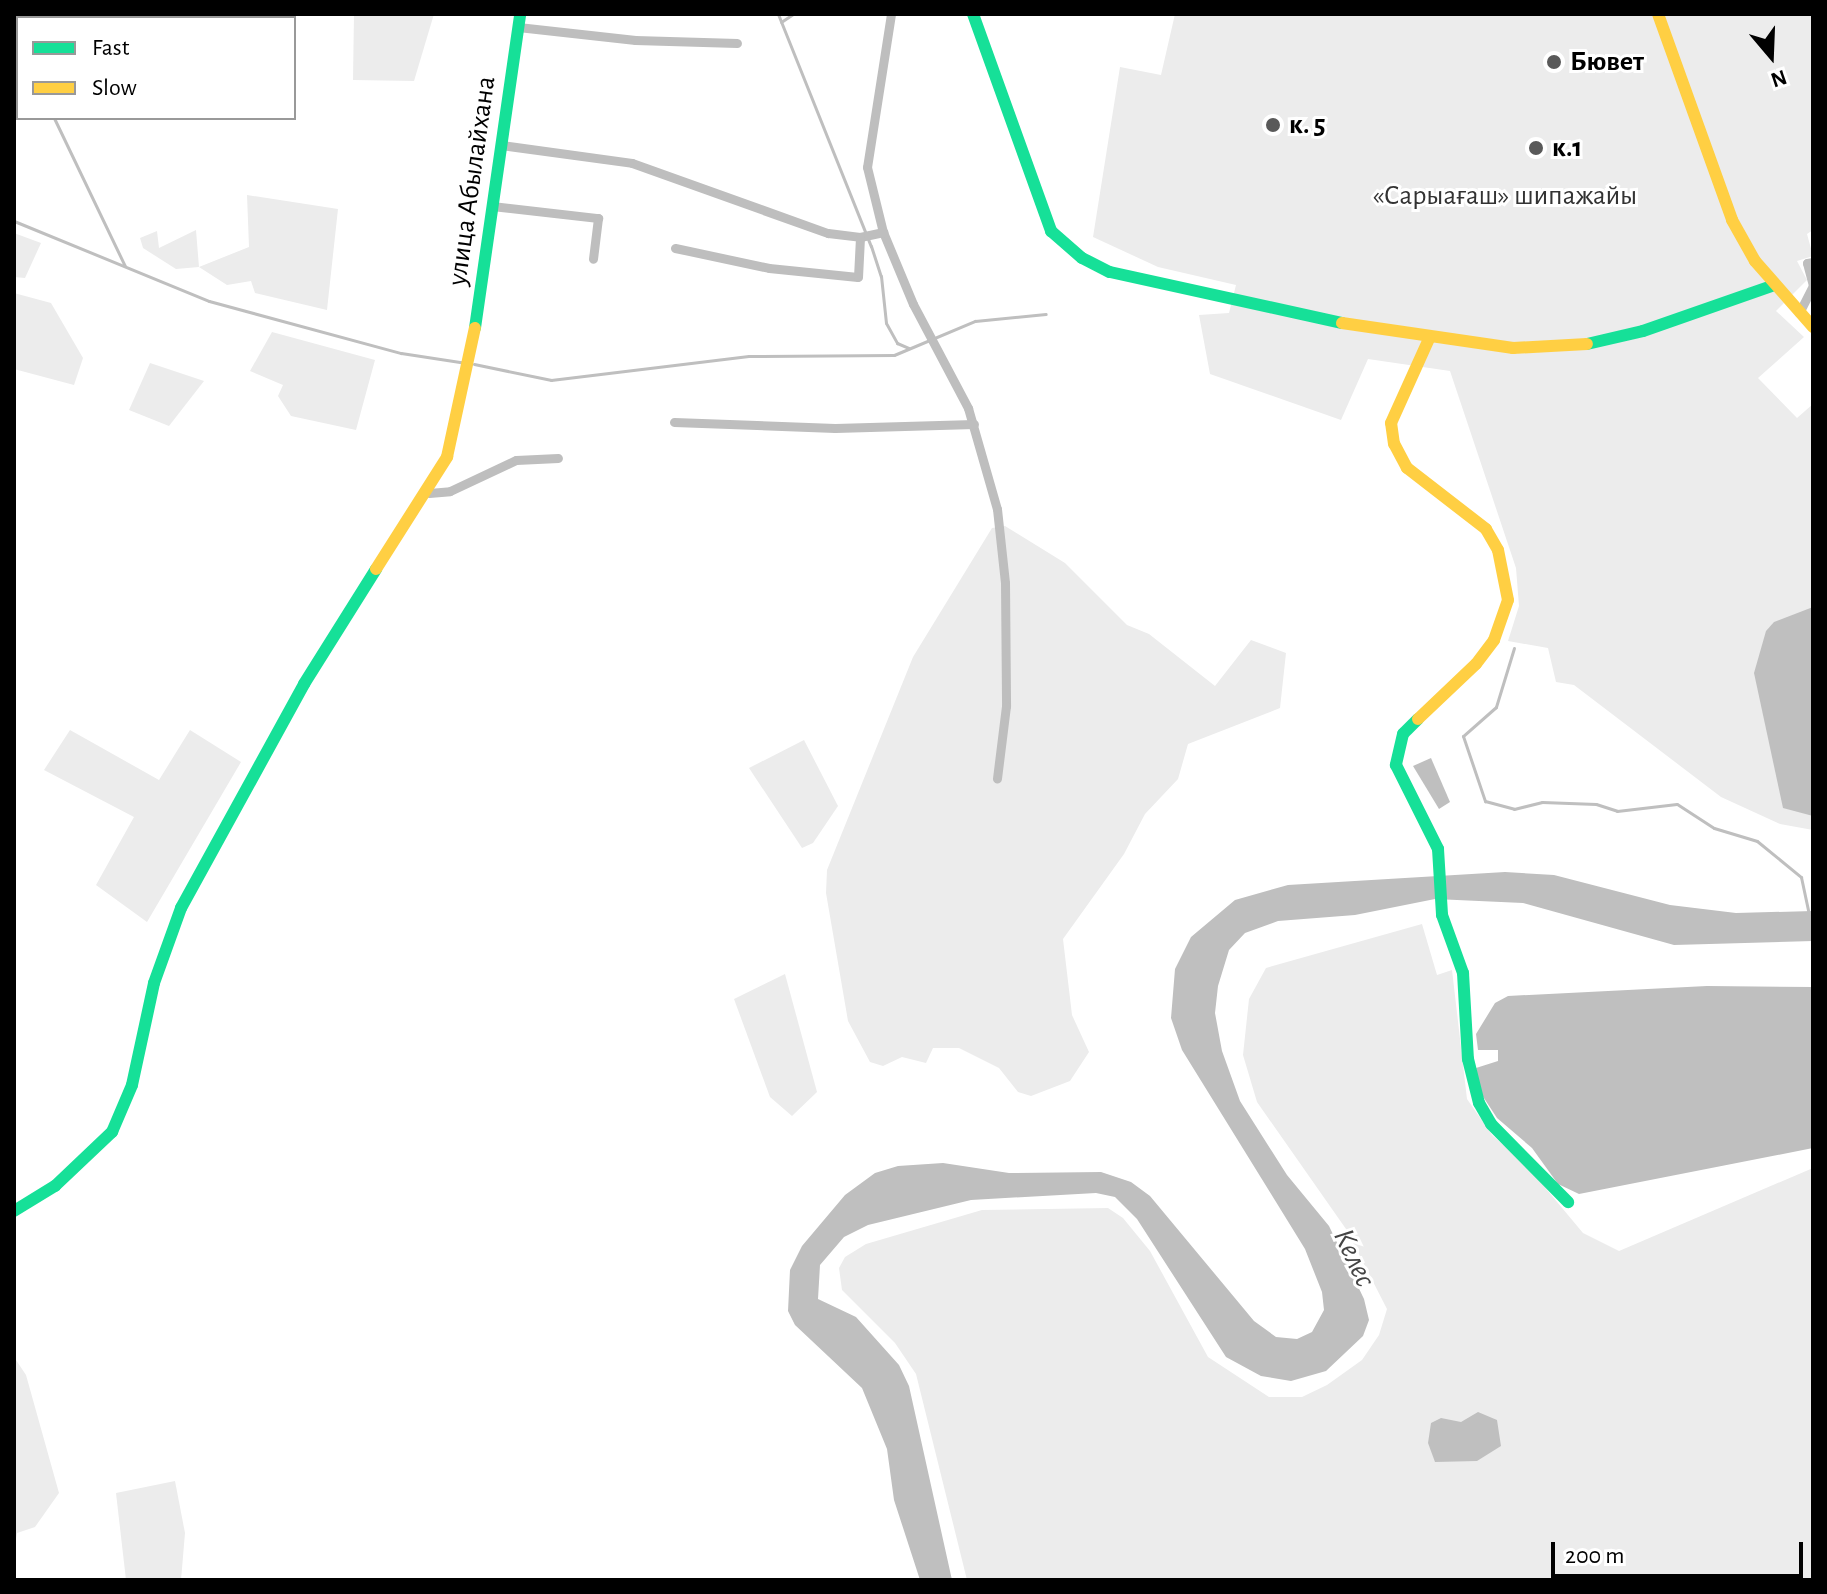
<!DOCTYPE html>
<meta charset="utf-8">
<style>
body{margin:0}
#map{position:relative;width:1827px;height:1594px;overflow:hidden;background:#fff;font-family:"Alegreya Sans",sans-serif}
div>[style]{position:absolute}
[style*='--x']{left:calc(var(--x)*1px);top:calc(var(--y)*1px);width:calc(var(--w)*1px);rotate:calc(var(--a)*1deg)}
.green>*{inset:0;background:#ececec}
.water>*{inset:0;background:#bfbfbf}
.stream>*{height:3px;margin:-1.5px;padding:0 1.5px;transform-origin:1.5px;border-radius:1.5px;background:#bfbfbf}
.street>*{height:9px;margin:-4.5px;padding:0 4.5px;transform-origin:4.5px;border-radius:4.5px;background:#bebebe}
.fast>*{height:12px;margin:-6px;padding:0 6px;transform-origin:6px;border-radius:6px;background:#16e098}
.slow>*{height:12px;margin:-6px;padding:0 6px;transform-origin:6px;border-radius:6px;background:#ffcf43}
.dots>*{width:22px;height:22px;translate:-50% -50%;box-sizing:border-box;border:4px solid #fff;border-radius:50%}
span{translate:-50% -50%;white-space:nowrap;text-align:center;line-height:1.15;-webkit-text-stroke:6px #fff;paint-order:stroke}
.poi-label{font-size:28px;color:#000;font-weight:700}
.left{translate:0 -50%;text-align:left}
.street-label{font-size:28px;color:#000}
.park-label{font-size:28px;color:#333}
.water-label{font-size:30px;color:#444;font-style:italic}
.frame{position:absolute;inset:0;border:16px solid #000;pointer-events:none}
.legend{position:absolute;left:16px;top:16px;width:280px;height:104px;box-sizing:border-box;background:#fff;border:2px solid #999;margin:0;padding:10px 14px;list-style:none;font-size:24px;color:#000}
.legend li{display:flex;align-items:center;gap:16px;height:40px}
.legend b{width:40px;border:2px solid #999}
.north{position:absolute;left:1731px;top:16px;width:80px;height:80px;-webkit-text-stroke:6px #fff;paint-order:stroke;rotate:161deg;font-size:22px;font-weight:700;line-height:32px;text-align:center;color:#000}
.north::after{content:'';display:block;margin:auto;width:28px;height:36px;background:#000;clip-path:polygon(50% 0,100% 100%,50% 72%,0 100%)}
.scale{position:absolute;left:1551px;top:1542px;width:252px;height:36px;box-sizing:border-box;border:4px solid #000;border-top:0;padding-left:10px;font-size:24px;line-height:28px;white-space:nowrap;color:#000;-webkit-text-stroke:6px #fff;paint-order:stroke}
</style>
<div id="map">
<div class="green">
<div style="clip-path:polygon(354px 14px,434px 14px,414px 81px,353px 80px)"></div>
<div style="clip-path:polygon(1175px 14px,1813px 14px,1813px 230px,1807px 234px,1813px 256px,1797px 261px,1807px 280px,1776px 311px,1804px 337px,1758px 378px,1797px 418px,1813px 404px,1813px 830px,1780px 824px,1721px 797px,1574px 685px,1556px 682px,1548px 648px,1508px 641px,1519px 606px,1516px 568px,1450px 371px,1368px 359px,1341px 420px,1210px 374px,1199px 315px,1229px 313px,1236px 285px,1158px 267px,1093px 237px,1120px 67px,1161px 75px)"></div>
<div style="clip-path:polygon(247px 195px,338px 209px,327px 310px,255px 293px,251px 281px,227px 285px,199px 267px,176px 269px,143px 248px,140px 238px,157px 231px,159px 248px,196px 230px,199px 267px,249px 247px)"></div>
<div style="clip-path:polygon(14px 233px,41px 243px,25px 278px,14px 277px)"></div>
<div style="clip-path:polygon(14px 293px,51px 303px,83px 358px,74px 385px,14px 369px)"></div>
<div style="clip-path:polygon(272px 332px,375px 360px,356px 430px,291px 416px,278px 396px,283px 385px,250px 371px)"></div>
<div style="clip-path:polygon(150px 363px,204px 381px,169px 426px,129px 410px)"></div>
<div style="clip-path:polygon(1005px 526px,1065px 563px,1127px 625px,1149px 634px,1215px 686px,1251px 640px,1286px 653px,1280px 708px,1188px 744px,1178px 779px,1145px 814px,1124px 854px,1063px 939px,1072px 1015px,1089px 1052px,1070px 1081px,1031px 1096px,1018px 1092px,999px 1068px,959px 1048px,933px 1048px,926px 1063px,902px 1057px,883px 1066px,870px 1062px,848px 1021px,826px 893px,827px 870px,913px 657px,992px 528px)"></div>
<div style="clip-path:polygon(70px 730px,159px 780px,190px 730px,241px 762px,147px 922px,96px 885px,134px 817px,44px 770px)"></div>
<div style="clip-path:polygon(804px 740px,838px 806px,813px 843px,802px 848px,749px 768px)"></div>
<div style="clip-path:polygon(1422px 924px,1437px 975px,1452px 970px,1467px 1099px,1492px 1135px,1527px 1166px,1583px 1233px,1619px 1251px,1813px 1168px,1813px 1580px,967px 1580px,916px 1374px,895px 1343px,842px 1290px,839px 1268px,845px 1257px,866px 1244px,982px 1210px,1108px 1208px,1123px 1218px,1150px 1251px,1208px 1357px,1269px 1397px,1302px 1397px,1327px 1385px,1362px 1360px,1379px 1335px,1387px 1309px,1346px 1229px,1257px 1102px,1243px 1055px,1249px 999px,1266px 968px)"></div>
<div style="clip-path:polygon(785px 974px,817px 1092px,792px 1116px,770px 1097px,734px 999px)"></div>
<div style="clip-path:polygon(14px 1357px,26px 1375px,59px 1493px,35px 1527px,17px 1533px,14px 1551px)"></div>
<div style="clip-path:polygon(175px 1481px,185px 1533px,181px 1580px,126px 1580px,116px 1493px)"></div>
</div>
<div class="water">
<div style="clip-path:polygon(1813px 607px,1813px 816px,1783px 808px,1754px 673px,1766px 631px,1774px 622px)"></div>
<div style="clip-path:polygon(1431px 758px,1450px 802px,1439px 809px,1413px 766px)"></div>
<div style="clip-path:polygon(1505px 872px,1554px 875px,1670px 905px,1736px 913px,1813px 911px,1813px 941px,1674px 945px,1523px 903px,1435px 899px,1355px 915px,1278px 921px,1245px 933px,1229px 950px,1218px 986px,1215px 1013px,1222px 1051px,1240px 1101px,1287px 1175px,1329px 1226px,1364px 1299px,1369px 1320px,1363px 1336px,1326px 1371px,1291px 1381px,1261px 1376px,1226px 1357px,1137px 1219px,1115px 1197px,1096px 1193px,971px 1200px,868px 1225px,844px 1237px,820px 1265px,818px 1299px,856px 1317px,899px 1365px,909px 1386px,952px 1580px,920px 1580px,894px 1500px,887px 1449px,862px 1388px,795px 1325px,788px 1311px,790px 1270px,802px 1246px,845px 1195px,875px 1173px,898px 1166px,943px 1163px,1009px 1173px,1101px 1172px,1131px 1182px,1150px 1196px,1254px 1321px,1276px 1337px,1297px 1339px,1312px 1332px,1324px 1310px,1322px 1292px,1305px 1249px,1182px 1050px,1171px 1018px,1175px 969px,1191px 937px,1235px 900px,1288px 885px)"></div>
<div style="clip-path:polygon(1707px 986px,1813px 987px,1813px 1148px,1579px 1194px,1558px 1184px,1532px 1148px,1497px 1118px,1480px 1092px,1476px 1068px,1498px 1061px,1498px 1050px,1478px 1050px,1476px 1034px,1495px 1003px,1508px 996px)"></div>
<div style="clip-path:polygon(1478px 1412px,1497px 1420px,1501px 1446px,1477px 1461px,1435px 1462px,1428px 1443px,1431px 1423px,1441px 1418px,1461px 1422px)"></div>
</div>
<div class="stream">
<div style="--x:24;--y:14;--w:4;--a:76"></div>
<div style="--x:778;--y:14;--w:250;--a:68.2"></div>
<div style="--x:871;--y:246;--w:32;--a:72"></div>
<div style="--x:881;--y:276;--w:47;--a:83.9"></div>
<div style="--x:886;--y:323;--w:23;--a:61"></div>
<div style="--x:897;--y:343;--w:13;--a:23"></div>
<div style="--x:781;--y:22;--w:14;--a:-34"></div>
<div style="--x:54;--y:118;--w:164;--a:64.4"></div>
<div style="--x:14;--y:221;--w:211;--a:22.3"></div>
<div style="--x:209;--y:301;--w:199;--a:15.2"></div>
<div style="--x:401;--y:353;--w:66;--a:8.7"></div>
<div style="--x:474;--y:364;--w:79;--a:11.7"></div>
<div style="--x:551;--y:380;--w:199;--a:-6.9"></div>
<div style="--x:749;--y:356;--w:145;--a:-0.4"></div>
<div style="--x:894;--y:355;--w:88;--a:-22.8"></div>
<div style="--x:975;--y:321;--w:71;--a:-5.6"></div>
<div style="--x:1514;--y:648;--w:62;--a:107"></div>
<div style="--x:1496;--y:707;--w:44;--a:138.7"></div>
<div style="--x:1463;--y:736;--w:69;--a:71.3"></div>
<div style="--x:1485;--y:801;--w:30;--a:15"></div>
<div style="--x:1514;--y:809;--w:29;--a:-14"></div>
<div style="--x:1542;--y:802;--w:54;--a:2.1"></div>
<div style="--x:1596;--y:804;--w:22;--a:18"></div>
<div style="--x:1617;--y:811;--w:60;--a:-6.7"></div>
<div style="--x:1677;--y:804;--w:44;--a:33"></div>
<div style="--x:1714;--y:828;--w:45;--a:16.8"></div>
<div style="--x:1757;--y:841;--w:57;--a:39.3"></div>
<div style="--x:1801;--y:877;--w:38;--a:78"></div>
</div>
<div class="street">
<div style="--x:891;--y:14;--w:155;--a:98.9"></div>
<div style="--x:867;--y:167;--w:67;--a:76.2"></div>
<div style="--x:883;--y:232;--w:78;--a:67.4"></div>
<div style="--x:913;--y:304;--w:118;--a:62.1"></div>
<div style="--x:968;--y:408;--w:105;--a:74"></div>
<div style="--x:997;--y:509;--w:74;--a:83.8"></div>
<div style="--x:1005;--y:583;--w:123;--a:89.5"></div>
<div style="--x:1006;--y:706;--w:73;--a:97.1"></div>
<div style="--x:518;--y:27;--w:118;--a:6.3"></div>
<div style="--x:635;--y:40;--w:102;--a:1.7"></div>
<div style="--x:501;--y:145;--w:132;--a:7.8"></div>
<div style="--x:632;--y:163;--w:208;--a:19.7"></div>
<div style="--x:828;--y:233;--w:32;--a:7"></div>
<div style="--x:860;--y:237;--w:24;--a:-12"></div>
<div style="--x:492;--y:206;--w:107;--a:6.5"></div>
<div style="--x:598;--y:218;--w:41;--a:97"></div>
<div style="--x:675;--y:248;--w:96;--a:12"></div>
<div style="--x:769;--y:268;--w:89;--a:5.8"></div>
<div style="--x:858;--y:277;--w:40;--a:-87.1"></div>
<div style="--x:1813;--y:262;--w:6;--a:171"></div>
<div style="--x:1807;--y:263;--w:23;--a:75"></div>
<div style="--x:1799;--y:313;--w:30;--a:-63"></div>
<div style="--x:674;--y:422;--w:161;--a:2.1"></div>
<div style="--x:835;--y:428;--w:139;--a:-1.6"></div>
<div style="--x:429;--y:493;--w:21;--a:-5"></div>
<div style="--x:450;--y:491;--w:73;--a:-25.2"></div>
<div style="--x:516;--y:460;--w:42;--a:-2.7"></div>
</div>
<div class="fast">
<div style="--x:973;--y:14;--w:231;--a:70.2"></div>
<div style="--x:1051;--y:231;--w:41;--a:41.1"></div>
<div style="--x:1082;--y:258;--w:31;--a:27"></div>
<div style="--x:1110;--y:272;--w:238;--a:12.4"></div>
<div style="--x:475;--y:328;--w:317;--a:-81.8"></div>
<div style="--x:1587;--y:344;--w:57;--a:-13.1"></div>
<div style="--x:1643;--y:331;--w:139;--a:-19.3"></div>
<div style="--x:1418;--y:719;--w:21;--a:135"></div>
<div style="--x:1403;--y:734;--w:32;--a:103"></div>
<div style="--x:1396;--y:765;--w:94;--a:63.4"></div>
<div style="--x:1438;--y:849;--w:66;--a:86.5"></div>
<div style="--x:1442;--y:915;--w:62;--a:70.1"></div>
<div style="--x:1463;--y:973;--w:86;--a:86.7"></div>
<div style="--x:1468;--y:1059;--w:45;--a:76"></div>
<div style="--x:1479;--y:1103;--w:24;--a:60"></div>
<div style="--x:1491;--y:1124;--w:110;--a:45.4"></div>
<div style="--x:14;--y:1211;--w:48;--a:-31.4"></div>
<div style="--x:55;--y:1186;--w:79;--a:-43.5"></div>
<div style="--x:112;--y:1132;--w:51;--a:-66.9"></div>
<div style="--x:132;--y:1085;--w:104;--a:-77.8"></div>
<div style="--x:154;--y:983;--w:80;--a:-70.2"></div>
<div style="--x:181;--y:908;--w:256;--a:-61.2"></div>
<div style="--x:304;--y:684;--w:136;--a:-57.9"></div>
</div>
<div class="slow">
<div style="--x:1658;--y:14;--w:219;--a:70.2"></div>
<div style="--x:1732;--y:220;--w:47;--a:60.7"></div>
<div style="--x:1755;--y:261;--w:88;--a:48.7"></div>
<div style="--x:1342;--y:323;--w:173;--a:8.3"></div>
<div style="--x:1513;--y:348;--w:74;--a:-3.1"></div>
<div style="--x:376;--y:569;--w:133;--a:-57.6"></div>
<div style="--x:447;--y:457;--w:132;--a:-77.8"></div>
<div style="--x:1418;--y:719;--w:80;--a:-43.5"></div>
<div style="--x:1476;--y:664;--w:30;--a:-53"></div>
<div style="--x:1494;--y:640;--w:42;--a:-70.7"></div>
<div style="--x:1508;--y:600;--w:51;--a:-101.3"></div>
<div style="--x:1498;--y:550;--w:24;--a:-120"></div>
<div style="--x:1486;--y:529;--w:100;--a:-142.3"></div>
<div style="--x:1407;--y:468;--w:27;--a:-118"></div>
<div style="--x:1394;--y:444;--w:21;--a:-98"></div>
<div style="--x:1391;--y:423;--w:92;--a:-65.7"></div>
</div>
<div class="dots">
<div style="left:1554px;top:62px;background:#595959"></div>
<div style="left:1273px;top:125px;background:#595959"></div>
<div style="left:1536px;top:148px;background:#595959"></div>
</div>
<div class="poi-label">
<span class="left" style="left:1570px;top:62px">Бювет</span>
<span class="left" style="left:1289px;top:125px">к. 5</span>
<span class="left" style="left:1552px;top:148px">к.1</span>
</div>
<div class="street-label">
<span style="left:472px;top:181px;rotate:-82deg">улица Абылайхана</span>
</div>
<div class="park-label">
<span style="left:1505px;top:196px">«Сарыағаш» шипажайы</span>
</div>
<div class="water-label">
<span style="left:1354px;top:1258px;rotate:65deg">Келес</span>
</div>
<div class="frame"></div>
<ul class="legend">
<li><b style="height:10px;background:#16e098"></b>Fast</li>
<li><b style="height:10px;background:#ffcf43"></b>Slow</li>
</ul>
<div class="north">N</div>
<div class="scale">200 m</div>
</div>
